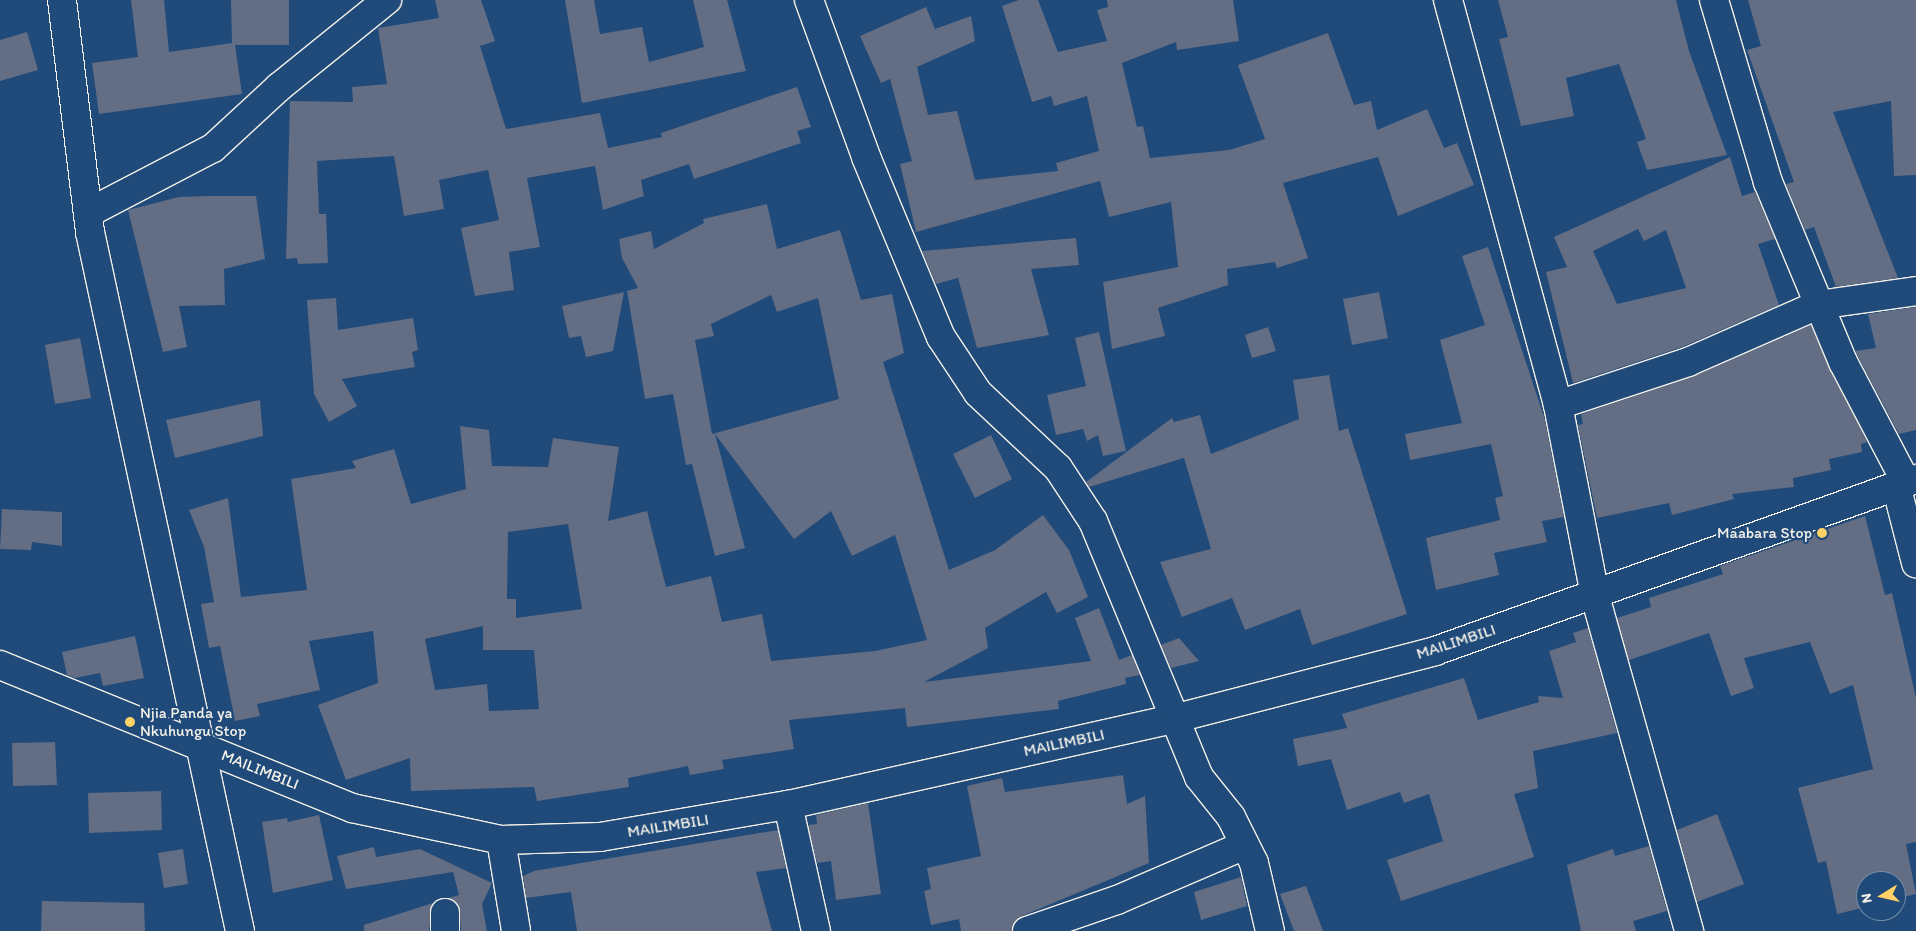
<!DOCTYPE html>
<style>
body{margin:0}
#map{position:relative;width:1916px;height:931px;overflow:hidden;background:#1f4a7a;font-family:Itim,sans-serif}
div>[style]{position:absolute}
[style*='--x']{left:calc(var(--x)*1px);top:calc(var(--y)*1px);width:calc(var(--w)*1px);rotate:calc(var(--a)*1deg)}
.building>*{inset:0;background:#636d83}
.roads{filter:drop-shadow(1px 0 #f4f1e8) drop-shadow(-1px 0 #f4f1e8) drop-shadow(0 1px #f4f1e8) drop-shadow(0 -1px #f4f1e8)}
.minor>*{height:28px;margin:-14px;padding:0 14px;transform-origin:14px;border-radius:14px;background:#1f4a7a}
.dots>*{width:14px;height:14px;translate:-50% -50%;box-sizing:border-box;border:2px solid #1f4a7a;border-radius:50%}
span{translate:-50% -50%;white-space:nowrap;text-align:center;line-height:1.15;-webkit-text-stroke:4.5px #1f4a7a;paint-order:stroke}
.poi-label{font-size:16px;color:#f4f1e8}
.right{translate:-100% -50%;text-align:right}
.left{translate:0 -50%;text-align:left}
.street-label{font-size:16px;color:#f4f1e8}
.north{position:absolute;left:1856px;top:871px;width:50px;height:50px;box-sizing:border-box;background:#1f4a7a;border:1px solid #748da6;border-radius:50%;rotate:261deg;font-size:14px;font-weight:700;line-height:20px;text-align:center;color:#f4f1e8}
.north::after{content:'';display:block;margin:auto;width:18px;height:22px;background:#ffd166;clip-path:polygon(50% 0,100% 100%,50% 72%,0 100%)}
</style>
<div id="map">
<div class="building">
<div style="clip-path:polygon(131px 0,164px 0,169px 52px,232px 43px,231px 0,289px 0,289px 45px,235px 45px,242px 94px,99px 114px,92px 63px,138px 57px)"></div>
<div style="clip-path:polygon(435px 0,481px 0,495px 41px,480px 46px,506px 129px,600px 113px,608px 148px,662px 137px,661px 133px,797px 87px,811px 127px,797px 131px,801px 143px,694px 179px,689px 164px,641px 180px,644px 196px,603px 210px,595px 166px,527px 178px,540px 247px,509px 252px,514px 290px,475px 296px,461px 228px,499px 220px,488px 170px,439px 180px,444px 209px,404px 216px,394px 156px,317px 161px,319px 214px,326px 214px,328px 263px,298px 264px,297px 258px,286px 259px,290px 101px,353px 102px,352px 87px,387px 84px,378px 28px,439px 18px)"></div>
<div style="clip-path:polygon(565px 0,594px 0,600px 34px,642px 27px,649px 62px,704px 47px,693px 0,727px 0,746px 71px,582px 103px)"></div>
<div style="clip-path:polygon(1019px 0,1038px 0,1058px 52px,1107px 41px,1097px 10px,1108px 7px,1107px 0,1233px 0,1239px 41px,1177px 50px,1176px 42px,1122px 63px,1137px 127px,1143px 126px,1150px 158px,1229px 150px,1265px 139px,1238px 65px,1328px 33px,1354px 105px,1371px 101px,1377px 130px,1427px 109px,1444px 148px,1457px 143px,1474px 185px,1398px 216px,1378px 157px,1283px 183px,1308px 258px,1277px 268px,1275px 262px,1227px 269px,1228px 285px,1158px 308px,1165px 336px,1112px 349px,1103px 282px,1178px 267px,1171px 202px,1109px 217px,1100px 181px,916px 232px,900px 164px,912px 161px,890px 79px,881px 83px,860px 36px,926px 7px,935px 29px,971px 16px,975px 41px,917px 67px,928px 115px,957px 111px,975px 180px,1058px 171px,1056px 163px,1099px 151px,1087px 96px,1054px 106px,1051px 96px,1032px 102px,1002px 6px)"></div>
<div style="clip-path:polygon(1498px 0,1676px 0,1689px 51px,1727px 155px,1647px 170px,1637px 142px,1646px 139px,1619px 64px,1566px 78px,1574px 116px,1521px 126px,1499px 39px,1508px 37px)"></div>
<div style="clip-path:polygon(1748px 0,1916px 0,1916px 175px,1894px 176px,1891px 101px,1833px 112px,1898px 278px,1836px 287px,1814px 227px,1805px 230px,1786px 184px,1794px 182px,1747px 50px,1761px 46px)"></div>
<div style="clip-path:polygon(27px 32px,38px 70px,0 81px,0 40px)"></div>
<div style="clip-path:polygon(evenodd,1730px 157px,1742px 196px,1755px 192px,1775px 239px,1758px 244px,1779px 305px,1682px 347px,1573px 383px,1546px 272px,1567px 267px,1554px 237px,1730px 157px,1638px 229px,1644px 241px,1666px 230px,1686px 288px,1617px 304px,1593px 251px,1638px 229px)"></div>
<div style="clip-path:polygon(208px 196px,256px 196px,265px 259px,224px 269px,225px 305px,179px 306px,187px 347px,163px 352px,128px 210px,179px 197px)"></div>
<div style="clip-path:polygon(evenodd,767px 204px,777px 249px,840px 230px,861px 300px,892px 294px,904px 353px,883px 362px,949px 570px,995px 550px,1043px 515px,1069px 550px,1088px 597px,1057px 613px,1046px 592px,985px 628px,988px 648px,924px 682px,1091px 661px,1075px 618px,1099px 608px,1119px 660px,1132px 655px,1140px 675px,1125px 678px,1126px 684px,1058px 701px,1059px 709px,907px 727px,905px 708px,789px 720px,794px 749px,722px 760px,724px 769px,690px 775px,688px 766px,628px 778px,629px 787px,537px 801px,534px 787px,411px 791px,410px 758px,346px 780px,318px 705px,378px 683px,373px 631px,309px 641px,320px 690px,257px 704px,260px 716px,235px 721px,220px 646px,209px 648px,201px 604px,214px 602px,204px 547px,189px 510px,228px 498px,241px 597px,307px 590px,291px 479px,356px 468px,352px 461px,394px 449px,411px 504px,466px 489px,460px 426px,489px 430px,492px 466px,548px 467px,553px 438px,619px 447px,608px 521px,647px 511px,666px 587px,711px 576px,722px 622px,762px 614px,771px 661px,875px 651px,927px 640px,895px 535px,852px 556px,831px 511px,794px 539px,715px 434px,745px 548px,715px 556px,692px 464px,686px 465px,673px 394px,645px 399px,627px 291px,638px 288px,622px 258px,619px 239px,651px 231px,654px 249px,704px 223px,703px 219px,767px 204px,771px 295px,777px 312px,818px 298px,839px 399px,712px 434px,695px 340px,714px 336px,711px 324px,771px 295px,767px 204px,568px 524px,582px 609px,516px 618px,516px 599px,507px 599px,508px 532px,568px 524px,767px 204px,483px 626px,483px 650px,534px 650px,539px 709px,489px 711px,487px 684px,435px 690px,425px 639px,483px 626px)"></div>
<div style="clip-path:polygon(1076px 238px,1079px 265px,1031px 269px,1049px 335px,977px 348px,958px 278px,936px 284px,922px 251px)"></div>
<div style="clip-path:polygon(1488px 247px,1545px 420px,1564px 517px,1542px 521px,1547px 542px,1494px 553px,1499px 575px,1436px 590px,1426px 538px,1500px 520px,1495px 498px,1503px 496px,1491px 444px,1410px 460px,1405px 434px,1462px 423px,1440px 340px,1485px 325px,1462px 256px)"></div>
<div style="clip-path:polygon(624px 292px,613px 351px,586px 357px,581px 336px,569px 338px,562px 306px)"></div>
<div style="clip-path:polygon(1379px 292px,1388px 338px,1352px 345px,1343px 299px)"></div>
<div style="clip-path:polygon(336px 298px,338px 330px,413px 318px,418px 350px,412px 352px,415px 367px,342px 379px,357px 406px,329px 422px,314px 394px,307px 300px)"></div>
<div style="clip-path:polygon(1916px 307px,1916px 430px,1899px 434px,1855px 351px,1876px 348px,1868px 314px)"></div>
<div style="clip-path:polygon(1811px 325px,1867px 442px,1861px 444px,1862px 452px,1829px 459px,1831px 470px,1793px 478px,1794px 487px,1732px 494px,1734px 499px,1672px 515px,1669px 503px,1597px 518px,1578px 425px,1583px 424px,1581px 414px,1694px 376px)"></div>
<div style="clip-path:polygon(1268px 327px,1276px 351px,1252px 358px,1245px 335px)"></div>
<div style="clip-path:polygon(1099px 332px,1126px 451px,1103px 456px,1098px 435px,1087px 441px,1083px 429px,1056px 435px,1047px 395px,1086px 386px,1075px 338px)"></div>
<div style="clip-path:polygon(80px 338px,91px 398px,55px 404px,45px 345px)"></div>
<div style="clip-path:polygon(1329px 375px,1339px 431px,1348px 428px,1407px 614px,1312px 645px,1300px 609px,1245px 630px,1232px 598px,1182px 617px,1160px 562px,1211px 549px,1184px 458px,1089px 487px,1086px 482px,1172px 418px,1174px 422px,1200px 415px,1211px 454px,1299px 419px,1293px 380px)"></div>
<div style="clip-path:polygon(260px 400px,263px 436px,175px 458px,166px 420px)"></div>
<div style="clip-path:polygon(991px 435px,1012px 479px,975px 498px,953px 454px)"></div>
<div style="clip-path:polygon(2px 509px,62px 512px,62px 546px,32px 542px,31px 550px,0 549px)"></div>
<div style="clip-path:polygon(1865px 516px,1885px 595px,1892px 593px,1916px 698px,1916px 842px,1906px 844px,1916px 894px,1896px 899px,1896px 881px,1866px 881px,1866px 907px,1837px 914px,1826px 861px,1818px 863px,1798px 788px,1873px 769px,1853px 685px,1830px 694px,1810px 642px,1744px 658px,1754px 688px,1731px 696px,1709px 633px,1629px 660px,1617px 618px,1651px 607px,1649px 598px,1723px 574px,1720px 566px)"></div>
<div style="clip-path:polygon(1588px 628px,1617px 733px,1533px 751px,1538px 788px,1514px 794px,1534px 857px,1401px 901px,1387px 860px,1443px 841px,1429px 794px,1404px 803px,1400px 792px,1347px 810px,1331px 759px,1298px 766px,1293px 739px,1347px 728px,1342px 714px,1464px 678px,1478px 720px,1539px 702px,1538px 696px,1563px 698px,1549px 651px,1576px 642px,1573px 633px)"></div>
<div style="clip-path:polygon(135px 636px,144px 678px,103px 686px,100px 673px,75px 678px,67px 675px,62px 652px)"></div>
<div style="clip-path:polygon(1179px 638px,1199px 661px,1171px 668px,1161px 645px)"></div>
<div style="clip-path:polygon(55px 742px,57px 785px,13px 786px,12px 743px)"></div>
<div style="clip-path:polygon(1123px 775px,1127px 804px,1145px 796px,1149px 863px,1022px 916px,1012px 931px,961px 931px,959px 919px,931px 925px,924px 891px,931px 889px,927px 868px,981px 856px,967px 786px,1002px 778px,1005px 792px)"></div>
<div style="clip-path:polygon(161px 791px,162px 830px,89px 833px,88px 793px)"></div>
<div style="clip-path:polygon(868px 803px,881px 894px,836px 900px,831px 861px,817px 863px,808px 825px,817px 824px,816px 815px)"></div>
<div style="clip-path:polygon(1717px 814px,1744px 884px,1697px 902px,1677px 830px)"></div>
<div style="clip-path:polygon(319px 815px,333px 880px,273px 893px,262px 822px,287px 818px,288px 822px)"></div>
<div style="clip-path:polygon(778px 830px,786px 868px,756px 872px,772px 931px,577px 931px,571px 892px,526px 898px,523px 876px,534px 871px)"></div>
<div style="clip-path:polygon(1649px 846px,1667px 911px,1633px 921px,1636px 931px,1581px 931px,1567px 865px,1613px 849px,1615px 856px)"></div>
<div style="clip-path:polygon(374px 847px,376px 857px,420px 849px,492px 883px,482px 904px,487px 931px,461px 931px,459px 906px,449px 898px,459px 895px,453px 872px,346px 889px,337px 856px)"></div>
<div style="clip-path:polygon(183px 849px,188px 884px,164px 888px,158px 853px)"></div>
<div style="clip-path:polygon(1241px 877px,1247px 906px,1201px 920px,1194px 892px)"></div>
<div style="clip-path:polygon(1306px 886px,1323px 931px,1294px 931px,1280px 894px)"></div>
<div style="clip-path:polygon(42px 901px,144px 903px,145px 931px,41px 931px)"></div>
<div style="clip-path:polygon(433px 903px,429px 931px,364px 931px,364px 925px)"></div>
</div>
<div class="roads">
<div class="minor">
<div style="--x:62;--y:0;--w:234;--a:83.1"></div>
<div style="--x:90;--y:232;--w:715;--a:77.89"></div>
<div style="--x:809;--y:0;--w:167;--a:70"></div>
<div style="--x:866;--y:157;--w:195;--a:67.4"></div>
<div style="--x:941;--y:337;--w:67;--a:56.5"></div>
<div style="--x:978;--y:393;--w:110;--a:43.2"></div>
<div style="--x:1058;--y:468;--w:64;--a:56.6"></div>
<div style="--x:1093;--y:521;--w:277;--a:67.5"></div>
<div style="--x:1199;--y:777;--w:51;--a:51.3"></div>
<div style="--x:1231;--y:817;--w:51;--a:63.4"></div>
<div style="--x:1254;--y:863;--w:70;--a:76.8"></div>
<div style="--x:1448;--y:0;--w:420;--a:74.8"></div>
<div style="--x:1558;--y:405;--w:195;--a:79"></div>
<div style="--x:1595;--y:596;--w:348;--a:74.3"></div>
<div style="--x:1714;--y:0;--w:190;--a:73.5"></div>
<div style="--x:1768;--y:182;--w:195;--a:67.4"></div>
<div style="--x:1843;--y:362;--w:136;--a:62.3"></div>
<div style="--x:88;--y:213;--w:141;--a:-27.5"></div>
<div style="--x:213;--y:148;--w:90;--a:-42.7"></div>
<div style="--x:279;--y:87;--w:139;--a:-38.9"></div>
<div style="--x:1558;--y:405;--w:137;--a:-18.3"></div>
<div style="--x:1688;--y:362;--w:142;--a:-23.7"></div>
<div style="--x:1818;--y:305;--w:99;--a:-8.1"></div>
<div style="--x:1896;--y:485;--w:81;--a:75.6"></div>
<div style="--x:0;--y:665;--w:380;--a:22.1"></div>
<div style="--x:352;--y:808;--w:152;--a:12.1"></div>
<div style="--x:501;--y:840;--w:99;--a:-1.7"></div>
<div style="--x:600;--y:837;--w:191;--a:-9.7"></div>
<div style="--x:788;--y:805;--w:394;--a:-12.6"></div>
<div style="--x:1173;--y:719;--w:271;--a:-14.5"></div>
<div style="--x:1435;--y:651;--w:511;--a:-19.68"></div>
<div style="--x:788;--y:805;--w:129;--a:77.5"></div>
<div style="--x:501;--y:840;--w:92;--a:80.6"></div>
<div style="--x:445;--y:931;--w:18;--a:-90"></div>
<div style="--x:1027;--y:931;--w:95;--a:-19"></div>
<div style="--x:1117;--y:900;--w:139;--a:-23.3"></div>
</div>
</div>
<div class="dots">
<div style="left:1822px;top:533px;background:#ffd166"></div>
<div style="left:130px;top:722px;background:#ffd166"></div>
</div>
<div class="poi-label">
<span class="right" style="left:1812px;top:533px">Maabara Stop</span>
<span class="left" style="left:140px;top:722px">Njia Panda ya<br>Nkuhungu Stop</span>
</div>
<div class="street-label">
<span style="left:1456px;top:642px;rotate:-18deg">MAILIMBILI</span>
<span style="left:1064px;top:743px;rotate:-12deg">MAILIMBILI</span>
<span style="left:260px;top:770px;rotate:22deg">MAILIMBILI</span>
<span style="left:668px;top:826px;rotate:-9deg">MAILIMBILI</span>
</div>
<div class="north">N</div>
</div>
